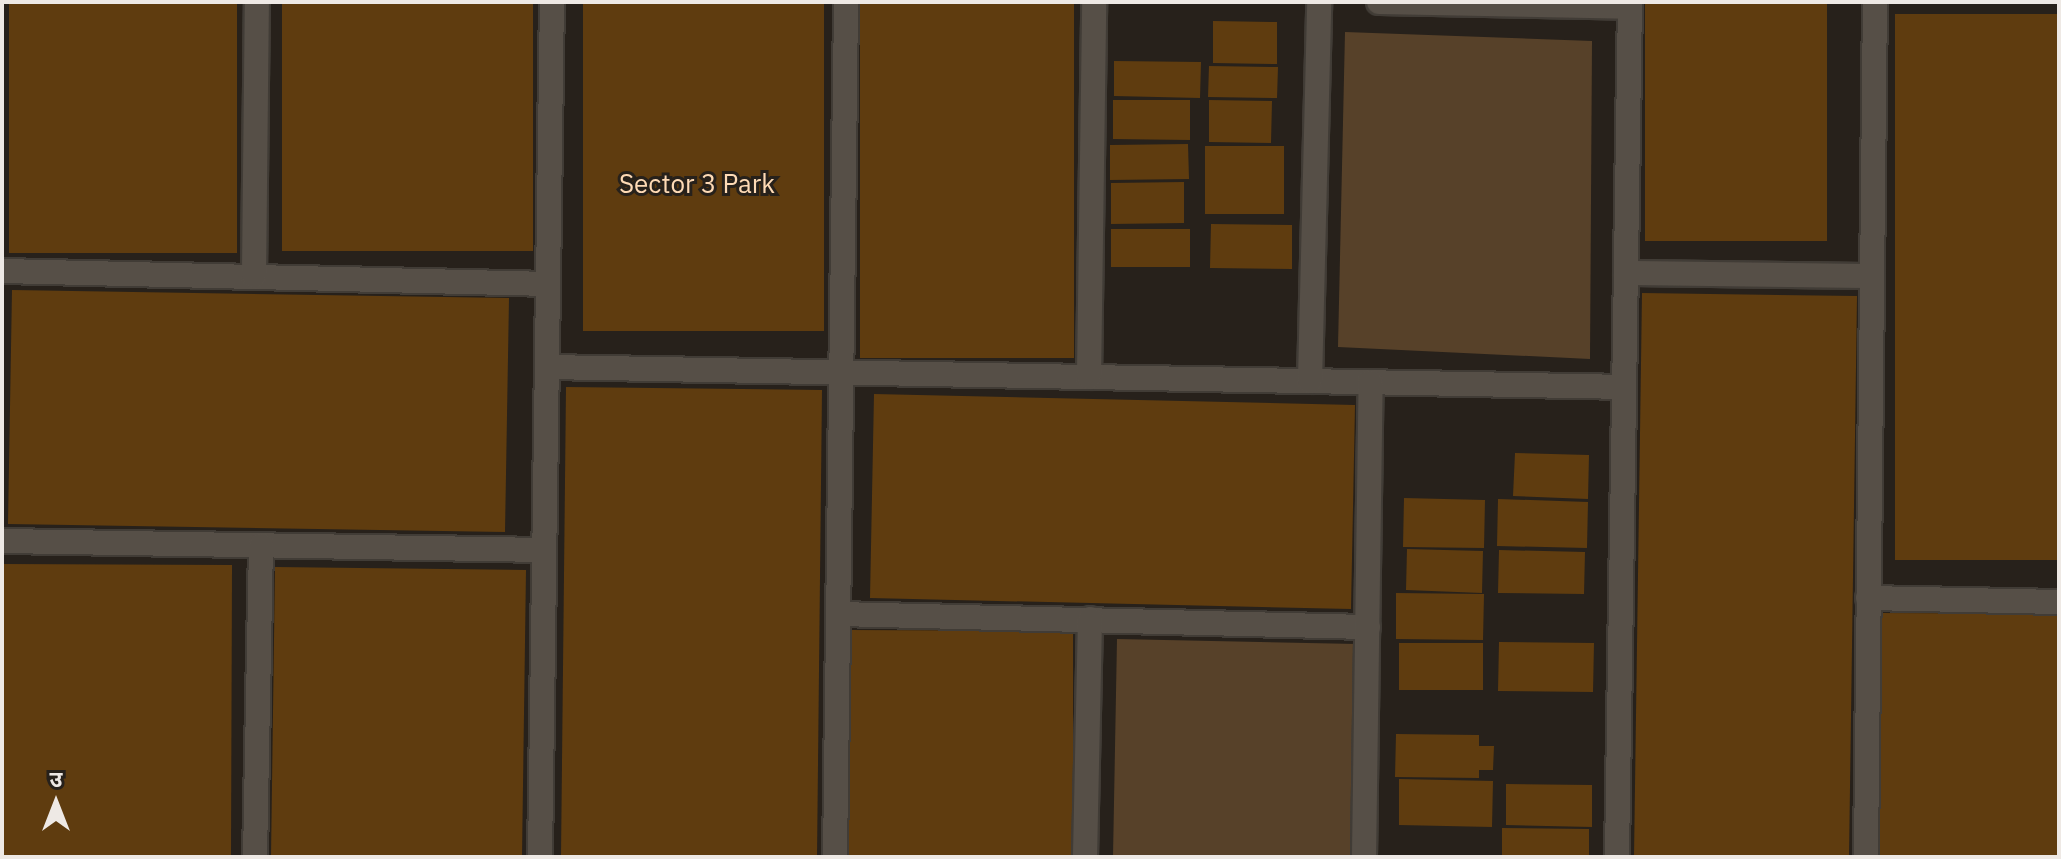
<!DOCTYPE html>
<meta charset="utf-8">
<style>
body{margin:0}
#map{position:relative;width:2061px;height:859px;overflow:hidden;background:#27211b;font-family:"IBM Plex Sans","Noto Sans Devanagari",sans-serif}
div>[style]{position:absolute}
[style*='--x']{left:calc(var(--x)*1px);top:calc(var(--y)*1px);width:calc(var(--w)*1px);rotate:calc(var(--a)*1deg)}
.green>*{inset:0;background:#574129}
.building>*{inset:0;background:#5f3c0f}
.roads{filter:drop-shadow(2px 0 #413c36) drop-shadow(-2px 0 #413c36) drop-shadow(0 2px #413c36) drop-shadow(0 -2px #413c36)}
.street>*{height:24px;margin:-12px;padding:0 12px;transform-origin:12px;border-radius:12px;background:#564f47}
span{translate:-50% -50%;white-space:nowrap;text-align:center;line-height:1.15;-webkit-text-stroke:6px #27211b;paint-order:stroke}
.park-label{font-size:26px;color:#fedab5}
.frame{position:absolute;inset:0;border:4px solid #eee9e5;pointer-events:none}
.north{position:absolute;left:16px;top:763px;width:80px;height:80px;-webkit-text-stroke:6px #27211b;paint-order:stroke;rotate:0deg;font-size:22px;font-weight:700;line-height:32px;text-align:center;color:#eee9e5}
.north::after{content:'';display:block;margin:auto;width:28px;height:36px;background:#eee9e5;clip-path:polygon(50% 0,100% 100%,50% 72%,0 100%)}
</style>
<div id="map">
<div class="green">
<div style="clip-path:polygon(1345px 32px,1592px 41px,1590px 359px,1338px 347px)"></div>
<div style="clip-path:polygon(1117px 639px,1357px 644px,1353px 857px,1113px 857px)"></div>
</div>
<div class="building">
<div style="clip-path:polygon(9px 2px,237px 2px,237px 253px,9px 253px)"></div>
<div style="clip-path:polygon(282px 2px,533px 2px,533px 251px,282px 251px)"></div>
<div style="clip-path:polygon(583px 2px,824px 2px,824px 331px,583px 331px)"></div>
<div style="clip-path:polygon(860px 2px,1074px 2px,1074px 358px,860px 358px)"></div>
<div style="clip-path:polygon(1645px 2px,1827px 2px,1827px 241px,1645px 241px)"></div>
<div style="clip-path:polygon(1895px 14px,2059px 14px,2059px 560px,1895px 560px)"></div>
<div style="clip-path:polygon(1213px 21px,1277px 22px,1277px 64px,1213px 63px)"></div>
<div style="clip-path:polygon(1114px 61px,1201px 62px,1200px 98px,1114px 96px)"></div>
<div style="clip-path:polygon(1209px 66px,1278px 67px,1277px 98px,1208px 97px)"></div>
<div style="clip-path:polygon(1113px 100px,1190px 100px,1190px 140px,1113px 139px)"></div>
<div style="clip-path:polygon(1209px 100px,1272px 101px,1271px 143px,1209px 142px)"></div>
<div style="clip-path:polygon(1188px 144px,1189px 179px,1110px 180px,1110px 145px)"></div>
<div style="clip-path:polygon(1205px 146px,1284px 146px,1284px 214px,1205px 214px)"></div>
<div style="clip-path:polygon(1184px 182px,1184px 223px,1111px 224px,1111px 183px)"></div>
<div style="clip-path:polygon(1211px 224px,1292px 225px,1292px 269px,1210px 268px)"></div>
<div style="clip-path:polygon(1111px 229px,1190px 229px,1190px 267px,1111px 267px)"></div>
<div style="clip-path:polygon(12px 290px,509px 298px,505px 532px,8px 524px)"></div>
<div style="clip-path:polygon(1642px 293px,1857px 296px,1849px 857px,1634px 857px)"></div>
<div style="clip-path:polygon(566px 387px,822px 390px,817px 857px,561px 857px)"></div>
<div style="clip-path:polygon(874px 394px,1355px 405px,1351px 609px,870px 598px)"></div>
<div style="clip-path:polygon(1515px 453px,1589px 455px,1588px 499px,1513px 496px)"></div>
<div style="clip-path:polygon(1404px 498px,1485px 500px,1484px 548px,1403px 547px)"></div>
<div style="clip-path:polygon(1498px 499px,1588px 502px,1587px 548px,1497px 546px)"></div>
<div style="clip-path:polygon(1407px 549px,1483px 551px,1482px 593px,1406px 590px)"></div>
<div style="clip-path:polygon(1499px 550px,1585px 552px,1584px 594px,1498px 593px)"></div>
<div style="clip-path:polygon(2px 564px,232px 565px,231px 857px,2px 857px)"></div>
<div style="clip-path:polygon(275px 567px,526px 570px,522px 857px,271px 857px)"></div>
<div style="clip-path:polygon(1396px 593px,1484px 594px,1483px 640px,1396px 639px)"></div>
<div style="clip-path:polygon(1880px 613px,2059px 614px,2059px 857px,1878px 857px)"></div>
<div style="clip-path:polygon(849px 630px,1073px 631px,1073px 857px,849px 857px)"></div>
<div style="clip-path:polygon(1499px 642px,1594px 643px,1593px 692px,1498px 691px)"></div>
<div style="clip-path:polygon(1399px 643px,1483px 643px,1483px 690px,1399px 690px)"></div>
<div style="clip-path:polygon(1396px 734px,1479px 735px,1479px 746px,1494px 746px,1493px 770px,1479px 770px,1479px 778px,1395px 777px)"></div>
<div style="clip-path:polygon(1399px 779px,1493px 781px,1492px 827px,1399px 825px)"></div>
<div style="clip-path:polygon(1506px 784px,1592px 785px,1592px 827px,1506px 825px)"></div>
<div style="clip-path:polygon(1502px 828px,1589px 829px,1589px 857px,1502px 857px)"></div>
</div>
<div class="roads">
<div class="street">
<div style="--x:1379;--y:2;--w:251;--a:1.1"></div>
<div style="--x:2;--y:271;--w:546;--a:1.36"></div>
<div style="--x:1626;--y:273;--w:246;--a:0.7"></div>
<div style="--x:254;--y:276;--w:274;--a:-89.4"></div>
<div style="--x:547;--y:367;--w:1077;--a:1.06"></div>
<div style="--x:1089;--y:377;--w:375;--a:-89.2"></div>
<div style="--x:1310;--y:381;--w:379;--a:-88.6"></div>
<div style="--x:2;--y:541;--w:542;--a:0.95"></div>
<div style="--x:1868;--y:598;--w:191;--a:1.2"></div>
<div style="--x:838;--y:614;--w:530;--a:1.41"></div>
<div style="--x:255;--y:857;--w:312;--a:-88.9"></div>
<div style="--x:540;--y:857;--w:855;--a:-89.2"></div>
<div style="--x:835;--y:857;--w:855;--a:-89.26"></div>
<div style="--x:1085;--y:857;--w:238;--a:-88.8"></div>
<div style="--x:1364;--y:857;--w:475;--a:-89.2"></div>
<div style="--x:1617;--y:857;--w:855;--a:-89.13"></div>
<div style="--x:1866;--y:857;--w:855;--a:-89.4"></div>
</div>
</div>
<div class="park-label">
<span style="left:697px;top:184px">Sector 3 Park</span>
</div>
<div class="frame"></div>
<div class="north">उ</div>
</div>
